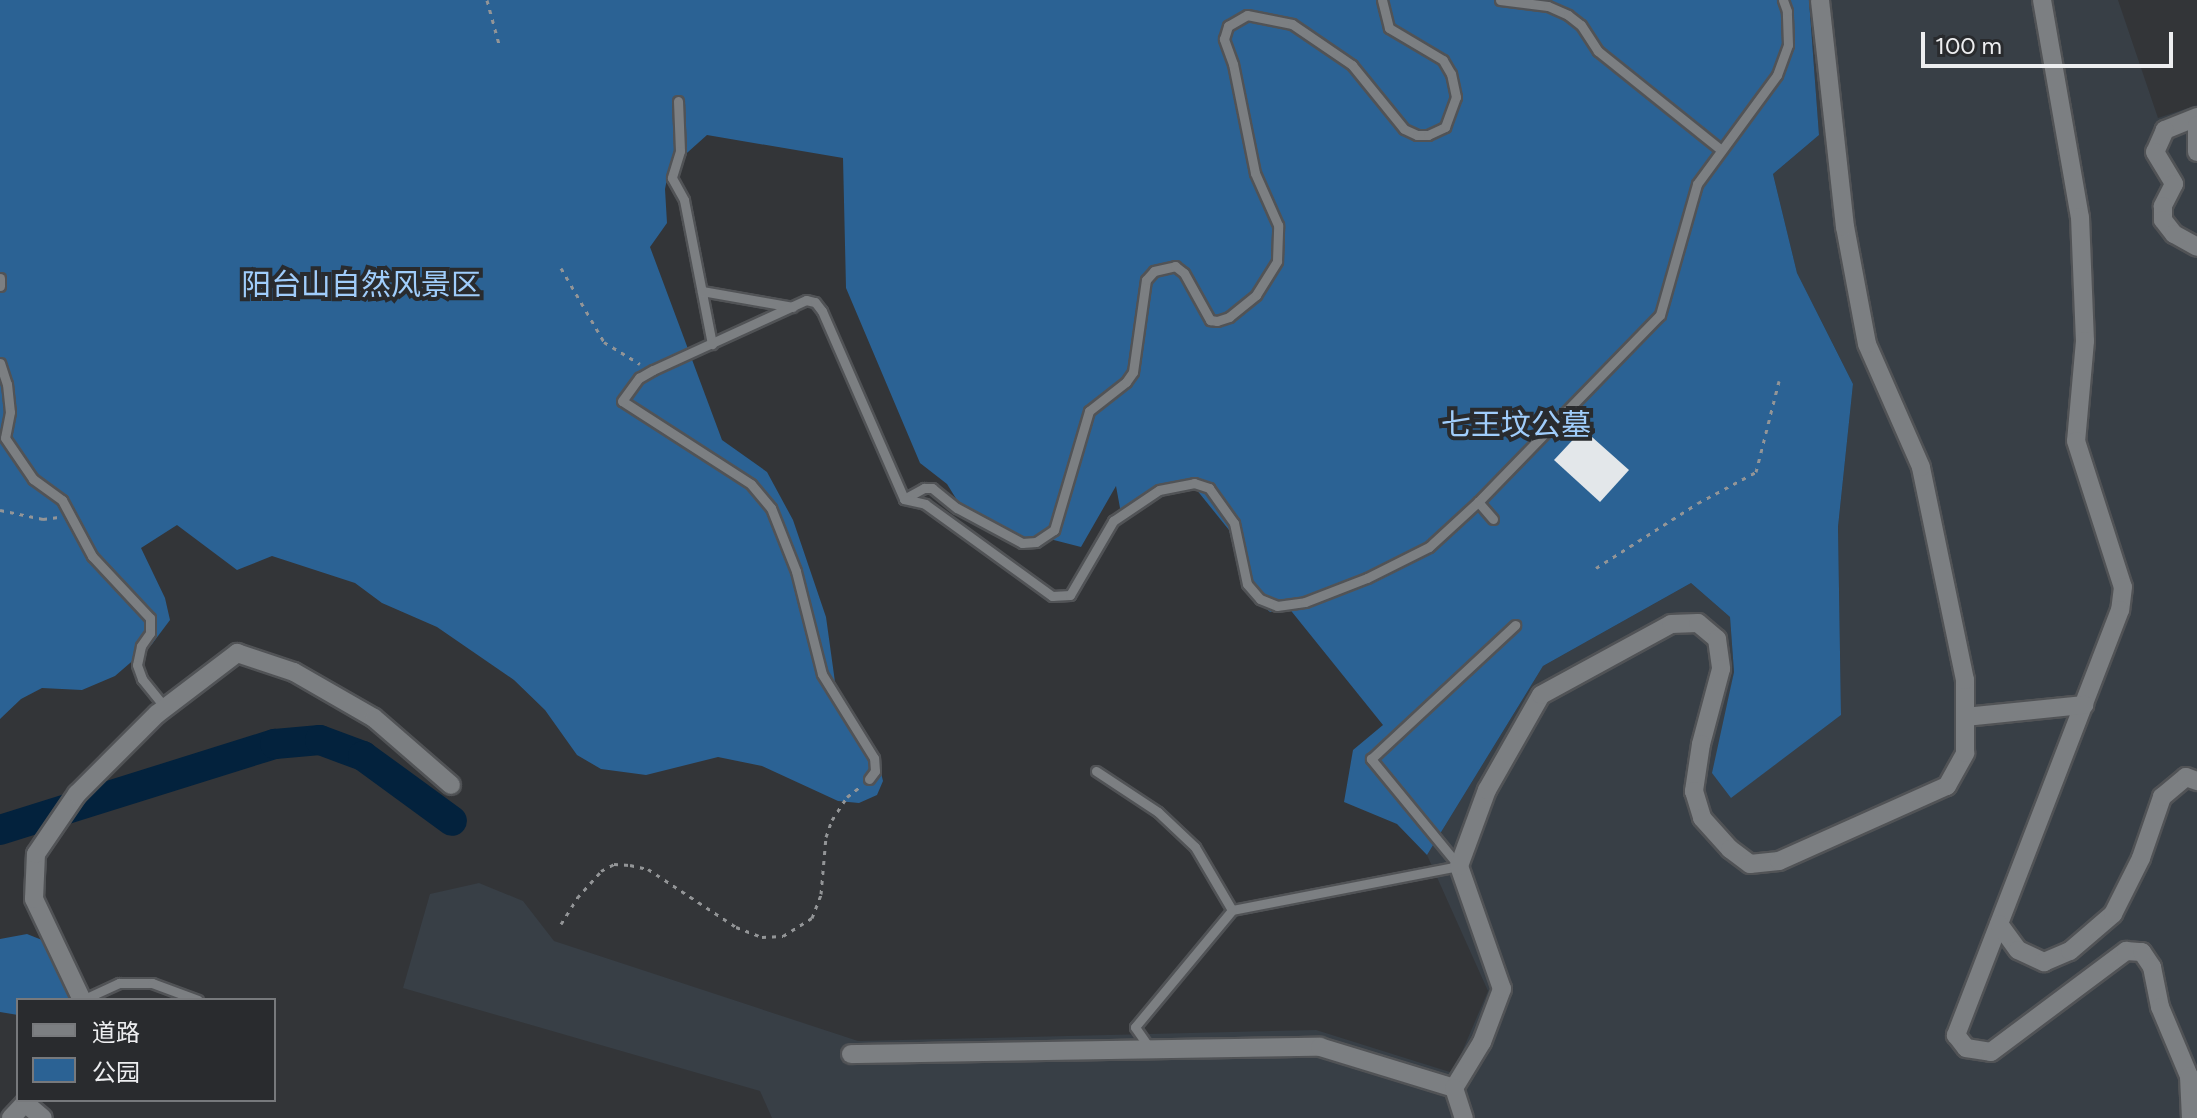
<!DOCTYPE html>
<meta charset="utf-8">
<style>
body{margin:0}
#map{position:relative;width:2197px;height:1118px;overflow:hidden;background:#333538;font-family:Figtree,"Noto Sans SC",sans-serif}
div>[style]{position:absolute}
[style*='--x']{left:calc(var(--x)*1px);top:calc(var(--y)*1px);width:calc(var(--w)*1px);rotate:calc(var(--a)*1deg)}
.built>*{inset:0;background:#383f46}
.green>*{inset:0;background:#2b6294}
.river>*{height:30px;margin:-15px;padding:0 15px;transform-origin:15px;border-radius:15px;background:#03223d}
.building>*{inset:0;background:#e3e7ea}
.path>*{height:3px;margin-top:-1.5px;transform-origin:0;background:repeating-linear-gradient(90deg,#939597 0 4px,transparent 0 10px)}
.roads{filter:drop-shadow(2px 0 #515356) drop-shadow(-2px 0 #515356) drop-shadow(0 2px #515356) drop-shadow(0 -2px #515356)}
.service>*{height:9px;margin:-4.5px;padding:0 4.5px;transform-origin:4.5px;border-radius:4.5px;background:#7c7f82}
.minor>*{height:18px;margin:-9px;padding:0 9px;transform-origin:9px;border-radius:9px;background:#7c7f82}
span{translate:-50% -50%;white-space:nowrap;text-align:center;line-height:1.15;-webkit-text-stroke:8px #292b2e;paint-order:stroke}
.park-label{font-size:30px;color:#a0cdfb}
.legend{position:absolute;left:16px;top:998px;width:260px;height:104px;box-sizing:border-box;background:#292b2e;border:2px solid #77797c;margin:0;padding:10px 14px;list-style:none;font-size:24px;color:#edeef0}
.legend li{display:flex;align-items:center;gap:16px;height:40px}
.legend b{width:40px;border:2px solid #77797c}
.scale{position:absolute;left:1921px;top:32px;width:252px;height:36px;box-sizing:border-box;border:4px solid #edeef0;border-top:0;padding-left:10px;font-size:24px;line-height:28px;white-space:nowrap;color:#edeef0;-webkit-text-stroke:6px #292b2e;paint-order:stroke}
</style>
<div id="map">
<div class="built">
<div style="clip-path:polygon(1809px 0,2118px 0,2158px 118px,2197px 105px,2197px 1118px,772px 1118px,760px 1091px,403px 988px,430px 894px,479px 883px,523px 901px,554px 941px,858px 1041px,1316px 1030px,1453px 1073px,1488px 991px,1427px 855px,1543px 666px,1691px 583px,1730px 617px,1734px 672px,1725px 722px,1731px 797px,1841px 715px,1838px 527px,1853px 384px,1797px 273px,1773px 174px,1819px 135px)"></div>
</div>
<div class="green">
<div style="clip-path:polygon(0 0,1809px 0,1819px 135px,1773px 174px,1797px 273px,1853px 384px,1838px 527px,1841px 715px,1731px 798px,1712px 773px,1734px 672px,1730px 617px,1691px 583px,1543px 666px,1427px 855px,1397px 824px,1344px 802px,1353px 750px,1383px 725px,1288px 607px,1270px 612px,1244px 589px,1229px 530px,1196px 489px,1166px 488px,1122px 519px,1116px 486px,1081px 547px,1046px 538px,1033px 549px,1008px 543px,981px 523px,960px 505px,947px 484px,920px 463px,846px 288px,843px 158px,707px 135px,669px 169px,665px 189px,667px 223px,650px 247px,722px 440px,767px 472px,793px 520px,826px 617px,835px 682px,877px 756px,883px 781px,877px 795px,859px 803px,838px 801px,762px 766px,718px 757px,646px 775px,601px 769px,577px 755px,545px 710px,514px 680px,437px 627px,382px 603px,355px 583px,272px 556px,237px 570px,177px 525px,141px 548px,165px 598px,170px 620px,152px 644px,115px 676px,82px 690px,42px 688px,21px 699px,0 719px)"></div>
<div style="clip-path:polygon(27px 934px,42px 940px,75px 994px,73px 1000px,18px 1000px,18px 1015px,0 1012px,0 939px)"></div>
</div>
<div class="river">
<div style="--x:0;--y:830;--w:288;--a:-17.4"></div>
<div style="--x:275;--y:744;--w:45;--a:-5.1"></div>
<div style="--x:320;--y:740;--w:46;--a:20.4"></div>
<div style="--x:363;--y:756;--w:110;--a:36.1"></div>
</div>
<div class="building">
<div style="clip-path:polygon(1583px 429px,1629px 470px,1600px 502px,1554px 460px)"></div>
</div>
<div class="path">
<div style="--x:487;--y:0;--w:46;--a:74.7"></div>
<div style="--x:561;--y:268;--w:86;--a:59.8"></div>
<div style="--x:604;--y:342;--w:42;--a:31.4"></div>
<div style="--x:0;--y:510;--w:44;--a:11.8"></div>
<div style="--x:43;--y:519;--w:16;--a:-7"></div>
<div style="--x:1596;--y:568;--w:121;--a:-32.5"></div>
<div style="--x:1698;--y:503;--w:66;--a:-28.1"></div>
<div style="--x:1756;--y:472;--w:94;--a:-75.8"></div>
<div style="--x:561;--y:924;--w:31;--a:-58"></div>
<div style="--x:577;--y:898;--w:36;--a:-48"></div>
<div style="--x:601;--y:871;--w:15;--a:-28"></div>
<div style="--x:614;--y:864;--w:16;--a:4"></div>
<div style="--x:630;--y:865;--w:18;--a:13"></div>
<div style="--x:648;--y:869;--w:105;--a:33.4"></div>
<div style="--x:736;--y:927;--w:28;--a:21"></div>
<div style="--x:762;--y:937;--w:21;--a:-3"></div>
<div style="--x:783;--y:936;--w:34;--a:-32"></div>
<div style="--x:812;--y:918;--w:26;--a:-69"></div>
<div style="--x:821;--y:894;--w:57;--a:-85"></div>
<div style="--x:826;--y:837;--w:18;--a:-71"></div>
<div style="--x:832;--y:820;--w:27;--a:-57"></div>
<div style="--x:847;--y:797;--w:16;--a:-38"></div>
</div>
<div class="roads">
<div class="service">
<div style="--x:1500;--y:0;--w:48;--a:7.1"></div>
<div style="--x:1548;--y:6;--w:22;--a:24"></div>
<div style="--x:1568;--y:15;--w:16;--a:38"></div>
<div style="--x:1581;--y:25;--w:31;--a:57"></div>
<div style="--x:1598;--y:51;--w:158;--a:38.8"></div>
<div style="--x:678;--y:101;--w:50;--a:87.7"></div>
<div style="--x:680;--y:151;--w:28;--a:107"></div>
<div style="--x:672;--y:178;--w:25;--a:61"></div>
<div style="--x:684;--y:200;--w:147;--a:79"></div>
<div style="--x:0;--y:278;--w:8;--a:90"></div>
<div style="--x:702;--y:291;--w:92;--a:10"></div>
<div style="--x:0;--y:363;--w:22;--a:72"></div>
<div style="--x:7;--y:384;--w:28;--a:84"></div>
<div style="--x:10;--y:412;--w:26;--a:101"></div>
<div style="--x:5;--y:438;--w:50;--a:55.7"></div>
<div style="--x:33;--y:479;--w:36;--a:36"></div>
<div style="--x:62;--y:500;--w:64;--a:61.8"></div>
<div style="--x:92;--y:556;--w:85;--a:46.9"></div>
<div style="--x:150;--y:618;--w:15;--a:90"></div>
<div style="--x:150;--y:633;--w:16;--a:125"></div>
<div style="--x:141;--y:646;--w:19;--a:102"></div>
<div style="--x:137;--y:665;--w:15;--a:70"></div>
<div style="--x:142;--y:679;--w:36;--a:51"></div>
<div style="--x:904;--y:499;--w:23;--a:-29"></div>
<div style="--x:924;--y:488;--w:8;--a:0"></div>
<div style="--x:932;--y:488;--w:32;--a:39"></div>
<div style="--x:957;--y:508;--w:74;--a:28.3"></div>
<div style="--x:1022;--y:543;--w:14;--a:-4"></div>
<div style="--x:1036;--y:542;--w:22;--a:-34"></div>
<div style="--x:1054;--y:530;--w:124;--a:-73.6"></div>
<div style="--x:1089;--y:411;--w:47;--a:-38.1"></div>
<div style="--x:1126;--y:382;--w:12;--a:-55"></div>
<div style="--x:1133;--y:372;--w:93;--a:-82"></div>
<div style="--x:1146;--y:280;--w:12;--a:-48"></div>
<div style="--x:1154;--y:271;--w:22;--a:-13"></div>
<div style="--x:1175;--y:266;--w:11;--a:38"></div>
<div style="--x:1184;--y:273;--w:54;--a:61"></div>
<div style="--x:1210;--y:320;--w:7;--a:8"></div>
<div style="--x:1217;--y:321;--w:13;--a:-18"></div>
<div style="--x:1229;--y:317;--w:35;--a:-39"></div>
<div style="--x:1256;--y:295;--w:40;--a:-58"></div>
<div style="--x:1277;--y:261;--w:36;--a:-88"></div>
<div style="--x:1278;--y:225;--w:57;--a:-113.9"></div>
<div style="--x:1255;--y:173;--w:111;--a:-101.4"></div>
<div style="--x:1233;--y:64;--w:27;--a:-110"></div>
<div style="--x:1224;--y:39;--w:14;--a:-73"></div>
<div style="--x:1228;--y:26;--w:22;--a:-30"></div>
<div style="--x:1247;--y:15;--w:46;--a:11.3"></div>
<div style="--x:1292;--y:24;--w:73;--a:34.3"></div>
<div style="--x:1352;--y:65;--w:82;--a:50.9"></div>
<div style="--x:1404;--y:129;--w:14;--a:25"></div>
<div style="--x:1417;--y:135;--w:11;--a:0"></div>
<div style="--x:1428;--y:135;--w:19;--a:-25"></div>
<div style="--x:1445;--y:127;--w:32;--a:-70"></div>
<div style="--x:1456;--y:97;--w:24;--a:-102"></div>
<div style="--x:1451;--y:74;--w:16;--a:-120"></div>
<div style="--x:1443;--y:60;--w:63;--a:-149.3"></div>
<div style="--x:1389;--y:28;--w:29;--a:-104"></div>
<div style="--x:1493;--y:519;--w:23;--a:-131"></div>
<div style="--x:1478;--y:502;--w:261;--a:-45.8"></div>
<div style="--x:1660;--y:315;--w:136;--a:-74.2"></div>
<div style="--x:1697;--y:184;--w:135;--a:-53.7"></div>
<div style="--x:1777;--y:75;--w:32;--a:-70"></div>
<div style="--x:1788;--y:45;--w:34;--a:-92"></div>
<div style="--x:1787;--y:11;--w:12;--a:-110"></div>
<div style="--x:1096;--y:771;--w:74;--a:33.5"></div>
<div style="--x:1158;--y:812;--w:51;--a:43.4"></div>
<div style="--x:1195;--y:847;--w:73;--a:59.6"></div>
<div style="--x:1232;--y:910;--w:231;--a:-11"></div>
<div style="--x:1459;--y:866;--w:139;--a:-129.4"></div>
<div style="--x:1371;--y:759;--w:197;--a:-42.9"></div>
<div style="--x:869;--y:779;--w:10;--a:-53"></div>
<div style="--x:875;--y:771;--w:13;--a:-94"></div>
<div style="--x:874;--y:758;--w:99;--a:-121.8"></div>
<div style="--x:822;--y:674;--w:106;--a:-104.2"></div>
<div style="--x:796;--y:571;--w:68;--a:-111.6"></div>
<div style="--x:771;--y:508;--w:31;--a:-130"></div>
<div style="--x:751;--y:484;--w:153;--a:-147.2"></div>
<div style="--x:622;--y:401;--w:29;--a:-54"></div>
<div style="--x:639;--y:378;--w:16;--a:-30"></div>
<div style="--x:653;--y:370;--w:168;--a:-24.6"></div>
<div style="--x:806;--y:300;--w:9;--a:13"></div>
<div style="--x:815;--y:302;--w:11;--a:52"></div>
<div style="--x:822;--y:311;--w:205;--a:66.4"></div>
<div style="--x:904;--y:499;--w:22;--a:13"></div>
<div style="--x:925;--y:504;--w:157;--a:35.9"></div>
<div style="--x:1052;--y:596;--w:18;--a:-3"></div>
<div style="--x:1070;--y:595;--w:86;--a:-59.8"></div>
<div style="--x:1113;--y:521;--w:55;--a:-34"></div>
<div style="--x:1159;--y:490;--w:36;--a:-11"></div>
<div style="--x:1194;--y:483;--w:16;--a:18"></div>
<div style="--x:1209;--y:488;--w:43;--a:54.5"></div>
<div style="--x:1234;--y:523;--w:62;--a:78"></div>
<div style="--x:1247;--y:584;--w:20;--a:49"></div>
<div style="--x:1260;--y:599;--w:18;--a:22"></div>
<div style="--x:1277;--y:606;--w:28;--a:-8"></div>
<div style="--x:1305;--y:602;--w:66;--a:-21.2"></div>
<div style="--x:1367;--y:578;--w:69;--a:-26.6"></div>
<div style="--x:1429;--y:547;--w:67;--a:-42.6"></div>
<div style="--x:82;--y:1000;--w:41;--a:-24.7"></div>
<div style="--x:119;--y:983;--w:33;--a:0"></div>
<div style="--x:152;--y:983;--w:49;--a:20.3"></div>
<div style="--x:1151;--y:1050;--w:28;--a:-125"></div>
<div style="--x:1135;--y:1027;--w:152;--a:-50.3"></div>
</div>
<div class="minor">
<div style="--x:2042;--y:0;--w:220;--a:80.1"></div>
<div style="--x:2080;--y:217;--w:124;--a:87.7"></div>
<div style="--x:2085;--y:341;--w:100;--a:95.1"></div>
<div style="--x:2076;--y:441;--w:153;--a:72.2"></div>
<div style="--x:2123;--y:587;--w:23;--a:97"></div>
<div style="--x:2120;--y:610;--w:456;--a:111.1"></div>
<div style="--x:1956;--y:1035;--w:16;--a:52"></div>
<div style="--x:1966;--y:1048;--w:25;--a:9"></div>
<div style="--x:1991;--y:1052;--w:169;--a:-36.8"></div>
<div style="--x:2126;--y:951;--w:16;--a:4"></div>
<div style="--x:2142;--y:952;--w:18;--a:56"></div>
<div style="--x:2152;--y:967;--w:41;--a:78.7"></div>
<div style="--x:2160;--y:1007;--w:75;--a:67.2"></div>
<div style="--x:2189;--y:1076;--w:42;--a:87.3"></div>
<div style="--x:2197;--y:117;--w:35;--a:158"></div>
<div style="--x:2165;--y:130;--w:24;--a:114"></div>
<div style="--x:2155;--y:152;--w:37;--a:59"></div>
<div style="--x:2174;--y:184;--w:25;--a:117"></div>
<div style="--x:2163;--y:206;--w:14;--a:90"></div>
<div style="--x:2163;--y:220;--w:18;--a:52"></div>
<div style="--x:2174;--y:234;--w:26;--a:29"></div>
<div style="--x:2197;--y:125;--w:27;--a:90"></div>
<div style="--x:1965;--y:717;--w:120;--a:-5.8"></div>
<div style="--x:1999;--y:924;--w:32;--a:54"></div>
<div style="--x:2018;--y:950;--w:29;--a:25"></div>
<div style="--x:2044;--y:962;--w:28;--a:-23"></div>
<div style="--x:2070;--y:951;--w:57;--a:-40.7"></div>
<div style="--x:2113;--y:914;--w:63;--a:-63.4"></div>
<div style="--x:2141;--y:858;--w:65;--a:-71"></div>
<div style="--x:2162;--y:797;--w:31;--a:-40"></div>
<div style="--x:2186;--y:777;--w:12;--a:20"></div>
<div style="--x:82;--y:1000;--w:112;--a:-115.4"></div>
<div style="--x:34;--y:899;--w:45;--a:-87.5"></div>
<div style="--x:36;--y:854;--w:73;--a:-55.7"></div>
<div style="--x:77;--y:794;--w:113;--a:-45"></div>
<div style="--x:157;--y:714;--w:101;--a:-37.3"></div>
<div style="--x:237;--y:653;--w:60;--a:18.4"></div>
<div style="--x:294;--y:672;--w:92;--a:29.9"></div>
<div style="--x:374;--y:718;--w:102;--a:41"></div>
<div style="--x:851;--y:1054;--w:469;--a:-0.9"></div>
<div style="--x:1320;--y:1047;--w:140;--a:17"></div>
<div style="--x:1454;--y:1088;--w:54;--a:-58.7"></div>
<div style="--x:1482;--y:1042;--w:57;--a:-69.3"></div>
<div style="--x:1502;--y:989;--w:130;--a:-109.3"></div>
<div style="--x:1459;--y:866;--w:81;--a:-69.8"></div>
<div style="--x:1487;--y:790;--w:109;--a:-60.4"></div>
<div style="--x:1541;--y:695;--w:148;--a:-28.6"></div>
<div style="--x:1671;--y:624;--w:27;--a:-2"></div>
<div style="--x:1698;--y:623;--w:25;--a:40"></div>
<div style="--x:1717;--y:639;--w:30;--a:82"></div>
<div style="--x:1721;--y:669;--w:78;--a:104.9"></div>
<div style="--x:1701;--y:744;--w:48;--a:98.5"></div>
<div style="--x:1694;--y:791;--w:28;--a:73"></div>
<div style="--x:1702;--y:818;--w:42;--a:47.9"></div>
<div style="--x:1730;--y:849;--w:25;--a:37"></div>
<div style="--x:1750;--y:864;--w:29;--a:-6"></div>
<div style="--x:1779;--y:861;--w:184;--a:-24.1"></div>
<div style="--x:1947;--y:786;--w:38;--a:-61"></div>
<div style="--x:1965;--y:753;--w:73;--a:-90"></div>
<div style="--x:1965;--y:680;--w:217;--a:-101.7"></div>
<div style="--x:1921;--y:467;--w:134;--a:-113.7"></div>
<div style="--x:1867;--y:344;--w:119;--a:-100.6"></div>
<div style="--x:1845;--y:227;--w:228;--a:-96.3"></div>
<div style="--x:1454;--y:1088;--w:32;--a:72"></div>
<div style="--x:11;--y:1118;--w:21;--a:-47"></div>
<div style="--x:25;--y:1103;--w:23;--a:40"></div>
</div>
</div>
<div class="park-label">
<span style="left:361px;top:285px">阳台山自然风景区</span>
<span style="left:1516px;top:425px">七王坟公墓</span>
</div>
<ul class="legend">
<li><b style="height:10px;background:#7c7f82"></b>道路</li>
<li><b style="height:22px;background:#2b6294"></b>公园</li>
</ul>
<div class="scale">100 m</div>
</div>
